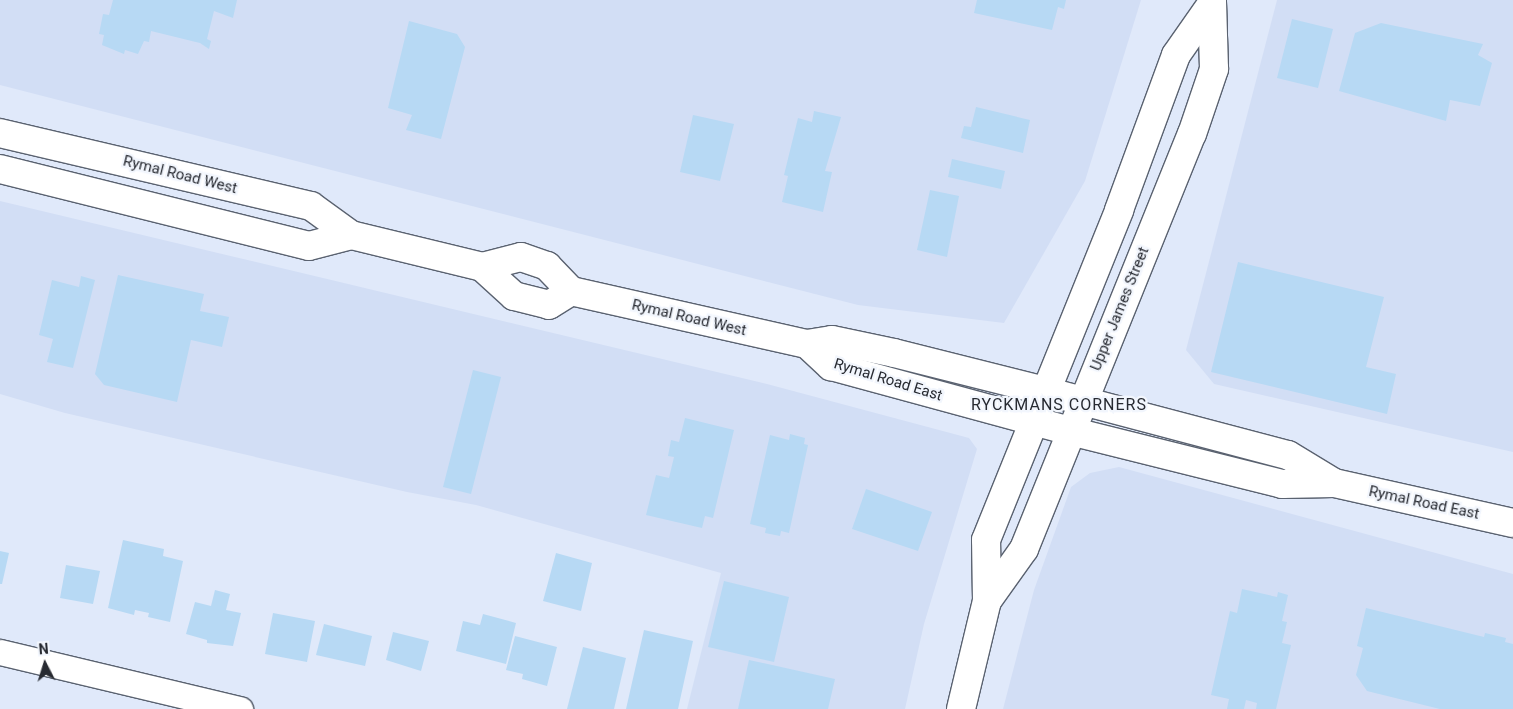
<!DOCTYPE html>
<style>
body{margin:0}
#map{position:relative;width:1513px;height:709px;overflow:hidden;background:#e0e9fa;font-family:Roboto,sans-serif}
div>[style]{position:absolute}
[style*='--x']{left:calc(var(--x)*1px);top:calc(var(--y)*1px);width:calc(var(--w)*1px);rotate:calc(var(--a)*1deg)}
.built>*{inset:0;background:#d2def5}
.building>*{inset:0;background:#b7d9f4}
.roads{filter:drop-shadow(1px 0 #5a6270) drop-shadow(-1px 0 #5a6270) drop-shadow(0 1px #5a6270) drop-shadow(0 -1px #5a6270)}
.minor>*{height:25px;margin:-12.5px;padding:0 12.5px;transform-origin:12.5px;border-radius:12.5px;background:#fff}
.secondary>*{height:28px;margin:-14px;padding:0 14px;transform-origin:14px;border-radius:14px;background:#fff}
.primary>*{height:28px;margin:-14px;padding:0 14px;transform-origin:14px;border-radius:14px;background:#fff}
span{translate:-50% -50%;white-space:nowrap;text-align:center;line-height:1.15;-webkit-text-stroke:4.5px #f2f6fd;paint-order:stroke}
.street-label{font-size:15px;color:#272a31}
.neighbourhood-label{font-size:16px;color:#272a31;letter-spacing:1px}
.north{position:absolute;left:20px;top:639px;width:50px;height:50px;-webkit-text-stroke:4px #f2f6fd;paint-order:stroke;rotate:355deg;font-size:14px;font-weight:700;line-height:20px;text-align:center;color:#272a31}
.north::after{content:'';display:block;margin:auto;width:18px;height:22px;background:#272a31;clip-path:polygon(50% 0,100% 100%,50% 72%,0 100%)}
</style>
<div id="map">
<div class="built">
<div style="clip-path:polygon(0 0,1141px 0,1085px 181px,1004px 323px,858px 305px,0 85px)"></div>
<div style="clip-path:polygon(1277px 0,1513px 0,1513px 452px,1214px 384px,1186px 350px)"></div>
<div style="clip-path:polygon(0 201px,767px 384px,969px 438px,977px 449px,924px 624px,905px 709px,687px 709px,721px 573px,476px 505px,407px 492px,65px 413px,0 394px)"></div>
<div style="clip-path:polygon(1119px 467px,1513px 574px,1513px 709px,1003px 709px,1034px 590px,1071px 487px,1090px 473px)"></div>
</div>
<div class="building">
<div style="clip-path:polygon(113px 0,237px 0,233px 18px,214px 11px,207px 39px,211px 41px,209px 49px,200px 43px,151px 31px,149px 42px,144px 41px,138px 54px,125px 50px,124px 54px,102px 45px,104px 35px,99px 34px,103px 14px,109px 15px)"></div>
<div style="clip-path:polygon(977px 0,1066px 0,1064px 9px,1058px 7px,1052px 30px,974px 13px)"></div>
<div style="clip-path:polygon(1292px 19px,1333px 29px,1318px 88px,1277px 78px)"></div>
<div style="clip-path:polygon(409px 21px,457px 34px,465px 47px,441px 139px,406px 130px,412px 115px,388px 108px)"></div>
<div style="clip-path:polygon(1381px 23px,1483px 44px,1478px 55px,1492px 63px,1480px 106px,1450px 100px,1446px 121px,1339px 91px,1355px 33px)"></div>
<div style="clip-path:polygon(976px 107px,1030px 120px,1023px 153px,961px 138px,964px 126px,971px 127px)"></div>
<div style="clip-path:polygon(814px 111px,841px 117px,825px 171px,832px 172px,823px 212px,782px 202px,788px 176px,784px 175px,798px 118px,812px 122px)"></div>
<div style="clip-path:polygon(693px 115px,734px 124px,720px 181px,680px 172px)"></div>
<div style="clip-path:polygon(952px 159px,1005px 171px,1001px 189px,948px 177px)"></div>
<div style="clip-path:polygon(930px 190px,959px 196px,947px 257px,917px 250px)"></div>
<div style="clip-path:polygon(1238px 262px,1384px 297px,1366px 367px,1396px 374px,1387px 414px,1211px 372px)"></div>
<div style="clip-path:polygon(118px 275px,204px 294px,200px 311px,229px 317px,222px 347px,191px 340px,177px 402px,104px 385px,95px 374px)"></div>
<div style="clip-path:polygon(81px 276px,95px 280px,73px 368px,47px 362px,53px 339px,39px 335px,52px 280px,79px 287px)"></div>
<div style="clip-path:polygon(473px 370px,501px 377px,471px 494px,443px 487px)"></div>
<div style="clip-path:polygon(685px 418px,734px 430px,713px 518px,705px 516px,702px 528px,646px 515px,656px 475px,669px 478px,674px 457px,668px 456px,671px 440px,679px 442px)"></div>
<div style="clip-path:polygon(790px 434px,805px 438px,804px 444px,808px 445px,789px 533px,781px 531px,780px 536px,765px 533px,766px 528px,750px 524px,770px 435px,789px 440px)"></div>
<div style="clip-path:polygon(866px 489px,932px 512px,918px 551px,852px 529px)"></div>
<div style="clip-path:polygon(123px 540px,164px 549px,163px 556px,183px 561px,170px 622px,148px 617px,149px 613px,135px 610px,134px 615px,108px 608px)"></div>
<div style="clip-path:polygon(0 551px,9px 553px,2px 584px,0 584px)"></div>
<div style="clip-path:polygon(556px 553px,592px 563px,581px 611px,543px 601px)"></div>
<div style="clip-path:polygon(66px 565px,100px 571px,93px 604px,60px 598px)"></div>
<div style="clip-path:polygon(724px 581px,789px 597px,774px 662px,708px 647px)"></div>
<div style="clip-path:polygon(1242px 589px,1277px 597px,1278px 592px,1288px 595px,1282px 621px,1287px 622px,1282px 643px,1291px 645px,1276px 709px,1256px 709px,1257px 703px,1246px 700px,1244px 709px,1227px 709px,1229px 699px,1211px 695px,1230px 611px,1237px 613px)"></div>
<div style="clip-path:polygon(215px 590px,230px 594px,226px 610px,241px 613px,233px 646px,207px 643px,207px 640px,186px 634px,195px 602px,211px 606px)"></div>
<div style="clip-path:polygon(1366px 608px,1484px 637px,1485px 633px,1506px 638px,1505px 642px,1513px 644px,1513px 709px,1440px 709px,1367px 691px,1356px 675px,1363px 648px,1357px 646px)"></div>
<div style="clip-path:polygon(273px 613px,315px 621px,307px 662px,265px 654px)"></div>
<div style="clip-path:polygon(483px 614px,516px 623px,506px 664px,456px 651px,463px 621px,480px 625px)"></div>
<div style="clip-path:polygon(324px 624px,372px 636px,365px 666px,316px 655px)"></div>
<div style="clip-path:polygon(644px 630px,693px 641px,678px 709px,626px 709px)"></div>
<div style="clip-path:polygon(393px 632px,429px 641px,421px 671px,386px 660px)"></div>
<div style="clip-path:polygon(515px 636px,557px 647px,547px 686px,522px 679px,523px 674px,506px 670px)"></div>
<div style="clip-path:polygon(583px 647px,626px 658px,614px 709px,567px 709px)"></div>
<div style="clip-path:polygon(749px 660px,835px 679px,828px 709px,738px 709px)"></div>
</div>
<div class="roads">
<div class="minor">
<div style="--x:0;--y:652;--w:247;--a:13.4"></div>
</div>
<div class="secondary">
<div style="--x:0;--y:133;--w:319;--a:13.2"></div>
<div style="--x:311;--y:206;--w:49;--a:35.9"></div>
<div style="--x:351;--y:235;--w:135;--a:13.7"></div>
<div style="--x:482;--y:267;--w:40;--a:-14.4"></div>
<div style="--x:521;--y:257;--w:28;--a:19"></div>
<div style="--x:547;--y:266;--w:35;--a:46"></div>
<div style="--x:571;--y:291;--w:242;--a:12.7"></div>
<div style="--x:807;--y:344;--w:25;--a:-9"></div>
<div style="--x:832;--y:340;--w:63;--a:11.8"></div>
<div style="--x:894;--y:353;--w:156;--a:14.1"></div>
<div style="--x:1045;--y:391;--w:251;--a:14.8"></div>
<div style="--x:1288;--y:455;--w:54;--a:31.3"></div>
<div style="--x:0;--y:169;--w:318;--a:14"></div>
<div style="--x:309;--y:246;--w:43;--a:-14.7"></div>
<div style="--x:482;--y:267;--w:43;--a:42.2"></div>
<div style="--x:514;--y:296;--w:36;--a:14"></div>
<div style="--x:549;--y:305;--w:26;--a:-32"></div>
<div style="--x:807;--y:344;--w:33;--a:43"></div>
<div style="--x:831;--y:366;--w:248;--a:15.2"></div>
<div style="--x:1070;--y:431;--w:219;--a:14"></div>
<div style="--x:1282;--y:484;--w:52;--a:-1.1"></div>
<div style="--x:1334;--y:483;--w:183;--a:12.6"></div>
</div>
<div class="primary">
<div style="--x:987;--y:601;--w:64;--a:-54.6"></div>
<div style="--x:1024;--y:549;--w:448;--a:-68"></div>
<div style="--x:1192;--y:134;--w:69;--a:-71.3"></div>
<div style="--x:1214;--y:69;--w:69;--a:-91.7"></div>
<div style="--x:961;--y:709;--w:111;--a:-76.5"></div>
<div style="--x:987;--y:601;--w:61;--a:-90.9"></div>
<div style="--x:986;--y:540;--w:356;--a:-68"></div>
<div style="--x:1119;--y:210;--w:165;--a:-69.8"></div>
<div style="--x:1176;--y:55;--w:61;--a:-55"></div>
</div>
</div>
<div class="street-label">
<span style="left:180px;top:175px;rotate:14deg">Rymal Road West</span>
<span style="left:1120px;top:309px;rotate:-68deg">Upper James Street</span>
<span style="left:689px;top:318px;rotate:13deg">Rymal Road West</span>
<span style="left:888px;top:380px;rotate:17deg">Rymal Road East</span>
<span style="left:1424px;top:503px;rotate:12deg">Rymal Road East</span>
</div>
<div class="neighbourhood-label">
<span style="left:1059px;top:405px">RYCKMANS CORNERS</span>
</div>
<div class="north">N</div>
</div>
